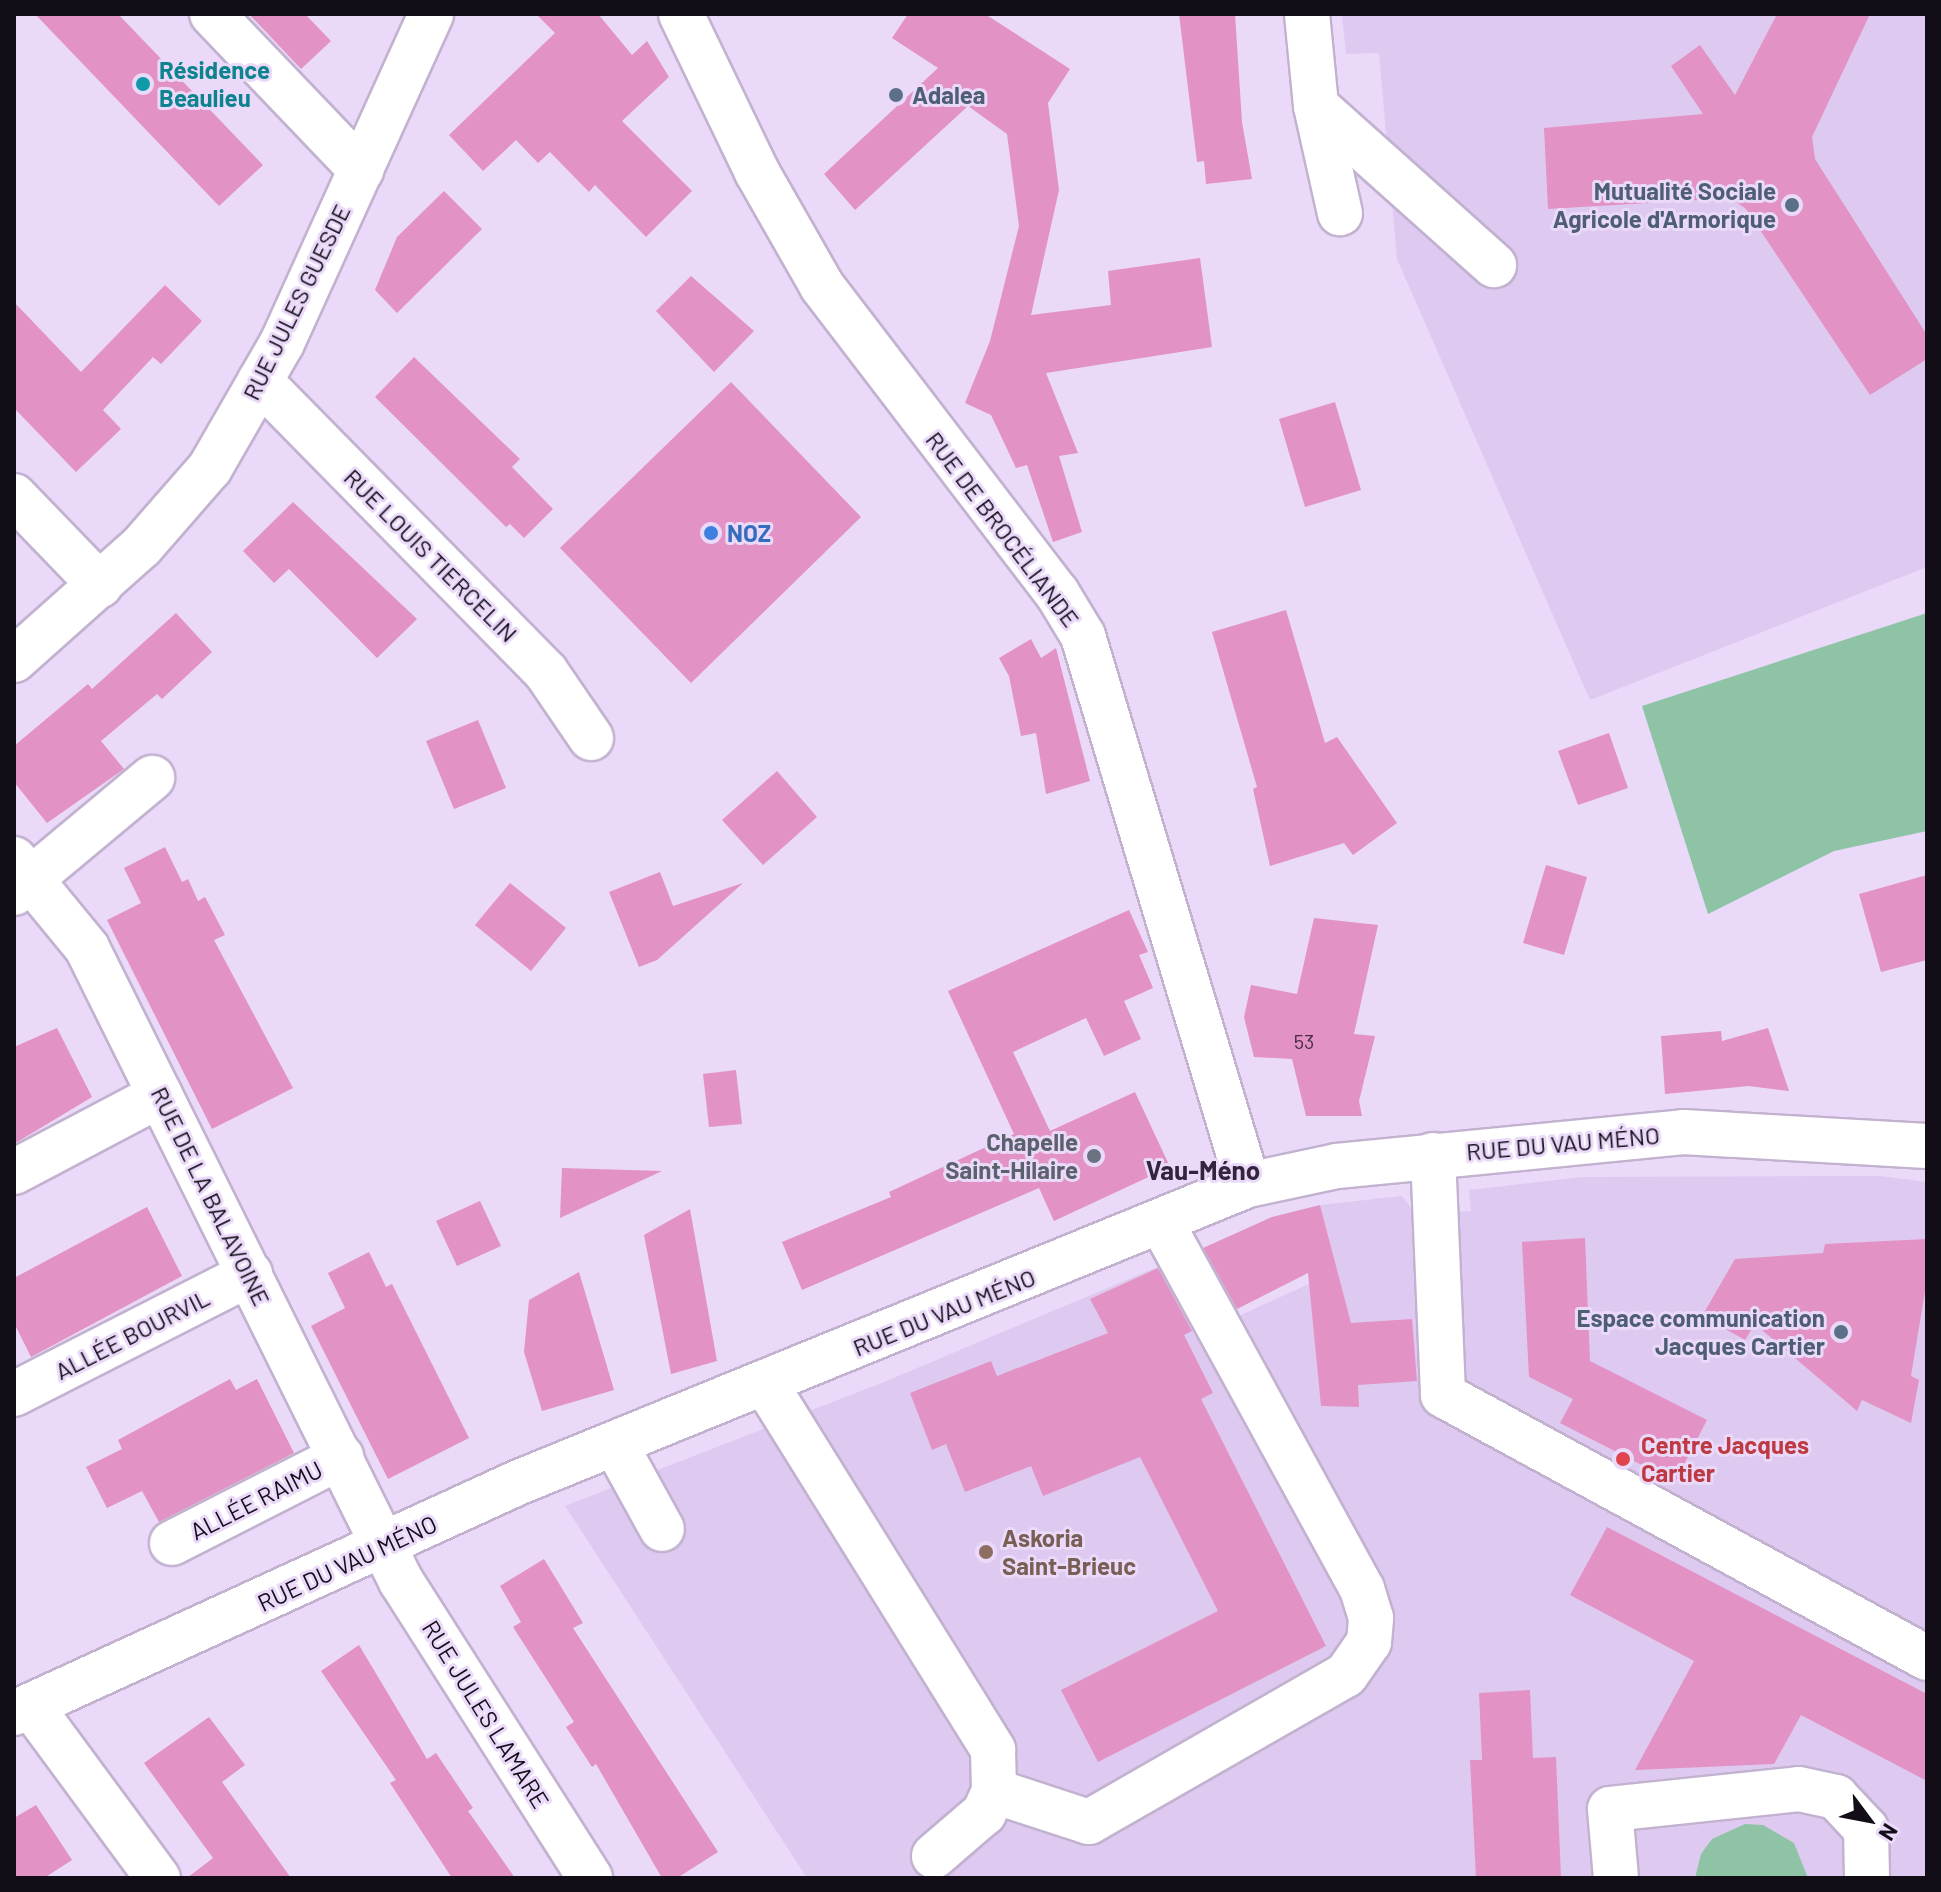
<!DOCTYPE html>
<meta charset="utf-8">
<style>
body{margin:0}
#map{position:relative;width:1941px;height:1892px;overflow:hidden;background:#ead9f9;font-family:Barlow,sans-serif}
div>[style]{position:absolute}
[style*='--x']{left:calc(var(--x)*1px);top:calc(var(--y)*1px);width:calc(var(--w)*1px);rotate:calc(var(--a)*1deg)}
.built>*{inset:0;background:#decaf0}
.green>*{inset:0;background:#8ec4a5}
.building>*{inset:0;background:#e292c5}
.roads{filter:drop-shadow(2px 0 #c2b2d0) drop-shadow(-2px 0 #c2b2d0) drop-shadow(0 2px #c2b2d0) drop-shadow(0 -2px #c2b2d0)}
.minor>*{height:44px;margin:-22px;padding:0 22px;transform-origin:22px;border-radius:22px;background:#fff}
.dots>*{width:22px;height:22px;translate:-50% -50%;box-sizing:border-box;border:4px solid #ead9f9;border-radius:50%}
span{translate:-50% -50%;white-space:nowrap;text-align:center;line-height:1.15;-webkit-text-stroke:6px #ead9f9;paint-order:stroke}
.number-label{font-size:20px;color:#472e43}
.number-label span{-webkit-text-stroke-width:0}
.culture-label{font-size:24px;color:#0d838f;font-weight:700}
.left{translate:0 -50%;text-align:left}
.service-label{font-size:24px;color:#4e5e75;font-weight:700}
.right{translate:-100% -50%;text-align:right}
.street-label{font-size:24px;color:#130d18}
.shop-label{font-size:24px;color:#366cbe;font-weight:700}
.worship-label{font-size:24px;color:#5b616d;font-weight:700}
.health-label{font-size:24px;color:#be3a42;font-weight:700}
.education-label{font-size:24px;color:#785e54;font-weight:700}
.neighbourhood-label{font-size:26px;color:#33253d;font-weight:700}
.frame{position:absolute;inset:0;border:16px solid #130d18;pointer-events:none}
.north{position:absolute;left:1829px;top:1780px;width:80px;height:80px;-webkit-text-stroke:6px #ead9f9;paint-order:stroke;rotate:122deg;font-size:22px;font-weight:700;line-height:32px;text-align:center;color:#130d18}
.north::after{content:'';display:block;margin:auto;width:28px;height:36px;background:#130d18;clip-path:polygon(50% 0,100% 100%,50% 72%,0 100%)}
</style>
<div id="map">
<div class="built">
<div style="clip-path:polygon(1342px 14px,1927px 14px,1927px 567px,1590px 700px,1397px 259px,1379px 53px,1346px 54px)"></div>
<div style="clip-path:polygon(1880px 1176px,1927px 1182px,1927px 1878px,807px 1878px,565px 1506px,884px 1382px,1195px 1251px,1228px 1321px,1337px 1271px,1320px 1205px,1402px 1196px,1416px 1214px,1471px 1211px,1469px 1190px,1582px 1177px)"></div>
</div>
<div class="green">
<div style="clip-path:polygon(1927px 613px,1927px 831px,1834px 851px,1708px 914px,1642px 706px)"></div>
<div style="clip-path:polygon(1745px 1824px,1763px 1825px,1794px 1843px,1808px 1878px,1695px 1878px,1701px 1854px,1712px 1839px)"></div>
</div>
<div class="building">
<div style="clip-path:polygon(35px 14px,118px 14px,263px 165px,219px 206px)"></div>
<div style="clip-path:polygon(249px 14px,305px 14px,331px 41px,301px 69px)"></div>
<div style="clip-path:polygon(536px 14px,598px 14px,632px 55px,647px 41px,669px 77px,622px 121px,692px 191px,646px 237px,595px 185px,589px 192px,550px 152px,538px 163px,516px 140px,483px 171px,449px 135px,555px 33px)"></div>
<div style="clip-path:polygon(908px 14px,985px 14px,1070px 69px,1048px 103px,1059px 190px,1031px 315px,1111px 305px,1108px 271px,1200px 258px,1212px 347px,1046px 373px,1078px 453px,1059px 456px,1082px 532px,1053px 542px,1027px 465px,1016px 468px,991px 415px,965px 403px,990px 341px,1019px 226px,1007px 134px,968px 106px,855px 210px,824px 174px,938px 68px,892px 38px)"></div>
<div style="clip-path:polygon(1179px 14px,1235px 14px,1242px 122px,1252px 179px,1206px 184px,1204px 161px,1197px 162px)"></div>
<div style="clip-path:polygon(1777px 14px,1870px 14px,1812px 137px,1815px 159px,1927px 335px,1927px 359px,1870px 395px,1746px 209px,1731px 198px,1548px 209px,1544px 128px,1703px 114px,1671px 66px,1700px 45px,1735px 95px)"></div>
<div style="clip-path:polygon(444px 191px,482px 229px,397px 313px,375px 290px,397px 237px)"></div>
<div style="clip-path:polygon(691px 276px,754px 331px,714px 372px,656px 311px)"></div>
<div style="clip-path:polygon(165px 285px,202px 321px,161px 364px,153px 357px,103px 410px,121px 429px,76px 472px,14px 408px,14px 302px,81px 372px)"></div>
<div style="clip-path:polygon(414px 357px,520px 459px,512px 467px,553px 509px,524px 538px,510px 524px,506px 527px,375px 397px)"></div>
<div style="clip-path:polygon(731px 382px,861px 517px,691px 683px,560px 548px)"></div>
<div style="clip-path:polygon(1335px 402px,1361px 490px,1305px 507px,1279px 419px)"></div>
<div style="clip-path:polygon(293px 502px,417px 619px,377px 658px,289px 569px,274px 583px,243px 551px)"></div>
<div style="clip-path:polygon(1286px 610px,1325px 743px,1337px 737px,1397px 823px,1353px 855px,1344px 843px,1270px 866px,1253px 789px,1257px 787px,1212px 632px)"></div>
<div style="clip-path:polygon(176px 613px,212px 652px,162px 699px,157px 694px,101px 741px,124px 769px,47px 823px,14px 782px,14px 746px,88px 684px,92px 689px)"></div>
<div style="clip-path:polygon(1031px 639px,1041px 658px,1056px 648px,1090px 781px,1046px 794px,1036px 733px,1021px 736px,1009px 676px,999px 658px)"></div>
<div style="clip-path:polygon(478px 720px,506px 788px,454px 809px,426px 741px)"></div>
<div style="clip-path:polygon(1609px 733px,1628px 788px,1578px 805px,1558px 751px)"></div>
<div style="clip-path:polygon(777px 771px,817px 817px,763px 865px,722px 820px)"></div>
<div style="clip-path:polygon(165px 847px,182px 882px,188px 879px,198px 901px,205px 897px,225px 935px,214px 940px,293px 1088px,212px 1129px,107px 920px,141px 903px,124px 868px)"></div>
<div style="clip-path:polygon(1546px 865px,1587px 877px,1564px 955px,1523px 943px)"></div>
<div style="clip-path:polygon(660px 872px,673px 906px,743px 883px,657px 960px,639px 967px,609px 892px)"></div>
<div style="clip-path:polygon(1927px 875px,1927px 960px,1881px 972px,1859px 894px)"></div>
<div style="clip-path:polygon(510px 883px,566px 928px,531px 971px,475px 925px)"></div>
<div style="clip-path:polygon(1129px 910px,1148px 952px,1139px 955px,1153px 988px,1124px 1001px,1141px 1039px,1104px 1056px,1086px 1018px,1013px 1052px,1050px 1131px,1135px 1092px,1170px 1167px,1054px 1221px,1039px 1188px,802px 1290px,782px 1242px,891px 1197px,889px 1192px,1014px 1134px,948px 991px)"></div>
<div style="clip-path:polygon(1314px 918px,1378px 925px,1354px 1034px,1375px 1036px,1359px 1101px,1362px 1116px,1306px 1116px,1292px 1059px,1254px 1057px,1244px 1017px,1251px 985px,1297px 994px)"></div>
<div style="clip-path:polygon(57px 1028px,92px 1097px,14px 1144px,14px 1047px)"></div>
<div style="clip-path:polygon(1768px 1028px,1789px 1091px,1749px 1086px,1665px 1094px,1661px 1036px,1721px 1031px,1722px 1041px)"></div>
<div style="clip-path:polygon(736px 1070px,742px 1124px,709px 1127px,703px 1074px)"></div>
<div style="clip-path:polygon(562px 1168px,662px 1171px,560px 1218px)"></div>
<div style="clip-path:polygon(480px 1201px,501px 1246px,457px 1266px,436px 1221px)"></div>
<div style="clip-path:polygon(1320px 1205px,1351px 1323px,1412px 1319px,1417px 1381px,1358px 1385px,1359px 1407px,1321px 1406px,1308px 1273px,1237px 1309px,1203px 1248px,1272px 1217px)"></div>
<div style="clip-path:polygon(147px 1207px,182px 1276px,31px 1357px,14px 1323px,14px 1278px)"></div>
<div style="clip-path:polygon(690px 1209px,717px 1361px,671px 1374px,644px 1235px)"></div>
<div style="clip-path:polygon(1585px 1238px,1590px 1361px,1707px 1420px,1675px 1482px,1560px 1423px,1573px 1399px,1529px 1377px,1522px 1242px)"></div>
<div style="clip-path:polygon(1927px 1239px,1927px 1279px,1911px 1376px,1919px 1380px,1911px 1423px,1862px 1400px,1857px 1411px,1755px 1324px,1745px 1340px,1702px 1316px,1735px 1259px,1823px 1253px,1825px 1244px)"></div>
<div style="clip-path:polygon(369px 1252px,386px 1287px,392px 1284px,469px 1438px,388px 1479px,311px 1326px,345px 1308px,328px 1273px)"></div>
<div style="clip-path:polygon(1158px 1268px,1192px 1331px,1184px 1335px,1213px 1393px,1201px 1399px,1326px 1646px,1098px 1762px,1061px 1690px,1218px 1611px,1140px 1457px,1043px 1496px,1031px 1466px,965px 1492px,946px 1444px,932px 1450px,910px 1393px,991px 1361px,997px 1376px,1108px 1333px,1090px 1299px)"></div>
<div style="clip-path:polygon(579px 1272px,614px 1390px,542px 1411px,524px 1352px,529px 1300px)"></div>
<div style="clip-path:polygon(230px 1379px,236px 1390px,257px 1379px,294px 1453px,159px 1522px,142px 1491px,107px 1508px,86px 1467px,122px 1449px,118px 1440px)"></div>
<div style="clip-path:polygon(1607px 1527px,1927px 1694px,1927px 1781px,1801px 1715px,1774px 1764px,1635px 1770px,1694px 1661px,1570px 1595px)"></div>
<div style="clip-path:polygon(544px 1559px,583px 1623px,573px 1628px,718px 1852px,677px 1878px,662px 1878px,596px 1764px,592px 1767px,566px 1727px,574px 1722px,513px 1627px,521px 1622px,500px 1586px)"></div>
<div style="clip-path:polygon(359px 1645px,427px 1759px,436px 1753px,473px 1808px,468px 1811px,515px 1878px,452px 1878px,390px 1783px,396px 1780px,321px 1671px)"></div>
<div style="clip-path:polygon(1530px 1690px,1533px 1758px,1556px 1757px,1561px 1878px,1476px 1878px,1470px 1760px,1482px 1760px,1479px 1693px)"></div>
<div style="clip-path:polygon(209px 1717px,245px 1765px,222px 1782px,291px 1878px,187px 1878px,213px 1858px,144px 1763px)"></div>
<div style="clip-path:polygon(36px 1805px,72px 1860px,44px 1878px,14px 1878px,14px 1818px)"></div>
</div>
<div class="roads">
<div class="minor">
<div style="--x:212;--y:14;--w:216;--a:46.3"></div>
<div style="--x:681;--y:14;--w:175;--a:64.3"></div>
<div style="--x:757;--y:172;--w:131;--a:60.3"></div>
<div style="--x:822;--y:286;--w:387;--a:52.6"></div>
<div style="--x:1057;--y:593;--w:50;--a:58.8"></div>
<div style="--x:1083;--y:636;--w:573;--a:73.27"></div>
<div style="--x:1307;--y:14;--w:92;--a:84.4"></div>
<div style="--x:1316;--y:106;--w:110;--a:77.4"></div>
<div style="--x:1316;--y:106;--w:239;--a:41.8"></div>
<div style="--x:260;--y:381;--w:408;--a:45.5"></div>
<div style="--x:546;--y:672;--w:80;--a:55.7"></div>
<div style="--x:14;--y:496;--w:124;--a:46"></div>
<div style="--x:14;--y:660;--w:170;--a:-41.7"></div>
<div style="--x:141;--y:547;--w:105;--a:-48.9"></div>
<div style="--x:210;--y:468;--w:144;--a:-60.1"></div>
<div style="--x:282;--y:343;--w:361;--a:-65.6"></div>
<div style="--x:14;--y:859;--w:115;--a:50.6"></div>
<div style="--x:87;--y:948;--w:707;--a:63.62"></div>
<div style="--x:401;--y:1581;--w:352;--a:57.5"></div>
<div style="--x:14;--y:893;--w:180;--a:-39.8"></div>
<div style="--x:1433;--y:1155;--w:240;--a:87.6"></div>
<div style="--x:1443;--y:1395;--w:551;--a:28.52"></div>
<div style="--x:14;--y:1172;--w:165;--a:-27.8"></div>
<div style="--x:765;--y:1383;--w:432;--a:58.1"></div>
<div style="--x:993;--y:1750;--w:41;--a:88.6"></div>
<div style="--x:994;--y:1791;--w:24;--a:114"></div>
<div style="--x:984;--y:1813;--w:66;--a:139.3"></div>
<div style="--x:14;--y:1394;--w:265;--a:-27"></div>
<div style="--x:615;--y:1444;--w:97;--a:61.1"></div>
<div style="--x:172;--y:1543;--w:190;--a:-27"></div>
<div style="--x:31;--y:1706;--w:214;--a:53.6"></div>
<div style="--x:14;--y:1713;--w:553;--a:-24.57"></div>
<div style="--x:517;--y:1483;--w:789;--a:-22.18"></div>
<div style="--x:1248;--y:1185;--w:91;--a:-12.1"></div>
<div style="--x:1337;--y:1166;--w:348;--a:-5.6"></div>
<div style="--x:1683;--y:1132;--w:244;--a:3.3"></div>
<div style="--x:994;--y:1791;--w:100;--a:18.1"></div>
<div style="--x:1089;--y:1822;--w:296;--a:-29.8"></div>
<div style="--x:1346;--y:1675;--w:40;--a:-55.1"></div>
<div style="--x:1369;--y:1642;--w:24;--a:-85"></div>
<div style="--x:1371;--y:1618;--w:30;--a:-107"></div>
<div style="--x:1362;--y:1589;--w:418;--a:-118.7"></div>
<div style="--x:1616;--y:1878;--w:69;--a:-95"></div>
<div style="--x:1610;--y:1809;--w:190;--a:-6"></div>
<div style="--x:1799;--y:1789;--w:38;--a:12"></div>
<div style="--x:1836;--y:1797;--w:44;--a:46.8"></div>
<div style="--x:1866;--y:1829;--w:49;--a:88.8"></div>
</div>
</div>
<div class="dots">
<div style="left:143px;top:84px;background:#0f9aa8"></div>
<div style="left:896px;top:95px;background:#5c6f8a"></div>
<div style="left:1792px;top:205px;background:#5c6f8a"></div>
<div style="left:711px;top:533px;background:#3f7fe0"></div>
<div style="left:1094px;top:1156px;background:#6b7280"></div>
<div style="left:1841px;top:1332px;background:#5c6f8a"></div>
<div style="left:1623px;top:1459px;background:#e0444e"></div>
<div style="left:986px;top:1552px;background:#8d6e63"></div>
</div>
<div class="number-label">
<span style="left:1304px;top:1041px">53</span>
</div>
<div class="culture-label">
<span class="left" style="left:159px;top:84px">Résidence<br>Beaulieu</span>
</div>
<div class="service-label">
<span class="left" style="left:912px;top:95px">Adalea</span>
<span class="right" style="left:1776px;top:205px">Mutualité Sociale<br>Agricole d'Armorique</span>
<span class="right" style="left:1825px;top:1332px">Espace communication<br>Jacques Cartier</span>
</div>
<div class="street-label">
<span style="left:296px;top:302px;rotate:-64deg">RUE JULES GUESDE</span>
<span style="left:1003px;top:529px;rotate:53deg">RUE DE BROCÉLIANDE</span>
<span style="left:431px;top:555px;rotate:45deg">RUE LOUIS TIERCELIN</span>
<span style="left:1563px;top:1143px;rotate:-5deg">RUE DU VAU MÉNO</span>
<span style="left:211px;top:1196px;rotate:64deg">RUE DE LA BALAVOINE</span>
<span style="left:944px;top:1312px;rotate:-22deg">RUE DU VAU MÉNO</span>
<span style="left:132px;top:1334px;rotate:-27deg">ALLÉE BOURVIL</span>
<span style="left:256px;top:1500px;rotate:-27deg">ALLÉE RAIMU</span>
<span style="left:347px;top:1563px;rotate:-25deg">RUE DU VAU MÉNO</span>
<span style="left:486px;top:1714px;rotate:58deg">RUE JULES LAMARE</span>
</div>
<div class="shop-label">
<span class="left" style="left:727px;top:533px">NOZ</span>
</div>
<div class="worship-label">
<span class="right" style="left:1078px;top:1156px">Chapelle<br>Saint-Hilaire</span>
</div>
<div class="health-label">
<span class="left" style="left:1641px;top:1459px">Centre Jacques<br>Cartier</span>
</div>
<div class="education-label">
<span class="left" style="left:1002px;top:1552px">Askoria<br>Saint-Brieuc</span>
</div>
<div class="neighbourhood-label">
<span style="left:1203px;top:1170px">Vau-Méno</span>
</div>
<div class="frame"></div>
<div class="north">N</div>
</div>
